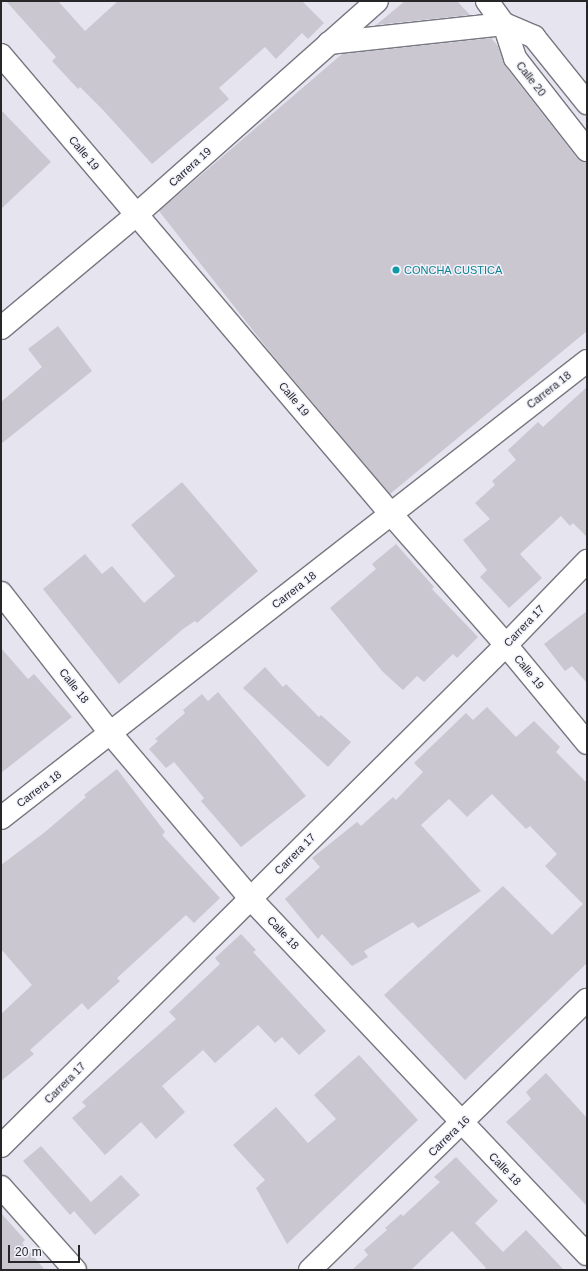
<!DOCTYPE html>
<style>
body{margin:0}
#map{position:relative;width:588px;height:1271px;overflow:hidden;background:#e5e4ef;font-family:Arial,sans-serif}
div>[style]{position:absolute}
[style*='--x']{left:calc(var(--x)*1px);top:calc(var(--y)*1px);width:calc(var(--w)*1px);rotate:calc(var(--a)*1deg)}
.building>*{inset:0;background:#cac7d1}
.roads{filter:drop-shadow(1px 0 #777780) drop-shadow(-1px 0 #777780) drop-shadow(0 1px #777780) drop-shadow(0 -1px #777780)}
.minor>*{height:22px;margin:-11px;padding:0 11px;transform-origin:11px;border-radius:11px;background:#fff}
.dots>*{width:11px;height:11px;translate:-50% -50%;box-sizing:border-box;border:2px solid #f2f2fc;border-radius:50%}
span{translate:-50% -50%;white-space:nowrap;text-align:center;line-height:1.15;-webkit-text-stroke:3px #f2f2fc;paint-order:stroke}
.street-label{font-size:11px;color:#27272a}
.culture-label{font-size:11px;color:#0d838f}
.left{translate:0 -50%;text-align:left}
.frame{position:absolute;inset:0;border:2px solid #27272a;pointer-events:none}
.scale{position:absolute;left:8px;top:1245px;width:72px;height:18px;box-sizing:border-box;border:2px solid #27272a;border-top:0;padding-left:5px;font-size:12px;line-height:14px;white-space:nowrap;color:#27272a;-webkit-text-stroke:3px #f2f2fc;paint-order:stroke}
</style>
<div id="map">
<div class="building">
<div style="clip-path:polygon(6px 1px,58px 1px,85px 31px,118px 1px,302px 1px,324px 23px,308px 39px,302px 33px,276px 59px,265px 47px,219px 88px,229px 99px,152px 164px,103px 110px,80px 87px,78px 89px,52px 61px,56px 57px)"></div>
<div style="clip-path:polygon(405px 1px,457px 1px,470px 15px,376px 25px)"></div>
<div style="clip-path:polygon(491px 38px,498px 46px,505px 66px,577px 158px,587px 162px,587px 331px,390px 494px,270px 352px,159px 211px,342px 54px)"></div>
<div style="clip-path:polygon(1px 110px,51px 162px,1px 209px)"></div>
<div style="clip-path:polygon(58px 326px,92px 371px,1px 444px,1px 402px,42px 367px,28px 349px)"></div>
<div style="clip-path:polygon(587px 387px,587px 537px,573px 523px,570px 526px,561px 516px,520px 554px,542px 578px,509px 608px,480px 577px,487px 570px,463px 540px,490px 519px,475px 503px,495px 485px,492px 481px,516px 460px,508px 450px,538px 422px,543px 427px)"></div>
<div style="clip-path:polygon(182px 482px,258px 571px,197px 623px,195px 621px,183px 629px,119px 684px,43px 589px,85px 554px,102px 574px,112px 566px,144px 603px,175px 576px,131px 525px)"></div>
<div style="clip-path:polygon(396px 544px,434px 587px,432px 589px,478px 637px,457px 658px,453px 654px,424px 682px,417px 676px,403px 690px,383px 672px,330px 608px,376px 569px,372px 564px)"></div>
<div style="clip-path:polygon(587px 611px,587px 683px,572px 666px,565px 671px,544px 644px)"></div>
<div style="clip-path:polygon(1px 648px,28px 679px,34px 674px,72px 717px,1px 773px)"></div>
<div style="clip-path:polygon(265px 667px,283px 687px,286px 684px,319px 717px,321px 715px,351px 742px,328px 767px,243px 688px)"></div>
<div style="clip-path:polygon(218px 692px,306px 796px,241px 847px,201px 801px,204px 798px,174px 762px,166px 768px,149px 749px,158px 741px,155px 739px,185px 713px,183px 710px,202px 694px,208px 701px)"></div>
<div style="clip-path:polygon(487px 707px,516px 737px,534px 721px,560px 747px,556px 752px,587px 783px,587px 963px,465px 1080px,384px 995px,503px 886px,552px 935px,583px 904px,545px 866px,557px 854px,530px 826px,526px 829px,492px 794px,467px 817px,449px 799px,421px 825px,481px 891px,418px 928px,413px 922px,364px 951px,368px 957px,352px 966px,322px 934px,318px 939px,285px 899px,320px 867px,312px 858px,357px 822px,361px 826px,393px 797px,396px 800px,423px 772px,414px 763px,466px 713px,473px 720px)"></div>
<div style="clip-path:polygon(117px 769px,165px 832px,162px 835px,220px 898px,194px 923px,186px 915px,117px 978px,120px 981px,88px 1010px,82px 1003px,30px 1050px,34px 1054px,1px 1081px,1px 1014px,32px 985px,1px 949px,1px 865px,45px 832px,86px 797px,84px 795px)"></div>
<div style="clip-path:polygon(241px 934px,256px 950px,253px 952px,326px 1031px,299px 1055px,282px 1037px,275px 1043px,258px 1025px,215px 1063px,203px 1050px,162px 1086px,185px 1112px,156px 1139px,141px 1122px,105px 1155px,72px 1118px,86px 1106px,82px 1102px,176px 1019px,169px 1012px,220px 964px,215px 958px)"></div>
<div style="clip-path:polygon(359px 1055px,418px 1120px,287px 1244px,256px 1188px,265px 1180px,233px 1145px,276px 1107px,308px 1143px,336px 1119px,314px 1095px)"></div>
<div style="clip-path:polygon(546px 1073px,587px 1118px,587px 1206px,506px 1122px,531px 1099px,526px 1092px)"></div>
<div style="clip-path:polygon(41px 1146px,91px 1202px,121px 1175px,140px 1195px,95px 1235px,74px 1211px,70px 1215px,23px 1161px)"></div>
<div style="clip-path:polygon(456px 1157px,498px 1201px,475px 1223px,503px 1252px,526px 1230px,564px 1270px,483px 1270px,486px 1268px,452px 1231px,411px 1270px,352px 1270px,368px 1255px,364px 1250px,387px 1230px,385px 1228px,401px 1214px,403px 1216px,440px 1182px,434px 1177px)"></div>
<div style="clip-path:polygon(1px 1213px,25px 1240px,22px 1243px,45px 1270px,1px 1270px)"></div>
</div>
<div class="roads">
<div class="minor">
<div style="--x:487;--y:1;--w:29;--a:54"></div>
<div style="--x:504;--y:24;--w:36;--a:72"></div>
<div style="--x:515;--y:58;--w:117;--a:52"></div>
<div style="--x:329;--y:43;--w:176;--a:-6.2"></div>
<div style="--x:504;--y:24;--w:33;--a:23"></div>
<div style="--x:534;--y:37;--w:85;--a:51.2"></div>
<div style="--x:1;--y:55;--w:602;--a:49.65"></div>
<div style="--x:391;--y:514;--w:174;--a:48.7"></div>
<div style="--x:506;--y:645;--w:127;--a:50.4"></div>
<div style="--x:1;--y:328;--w:176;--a:-39.9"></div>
<div style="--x:136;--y:215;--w:322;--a:-41.6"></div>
<div style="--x:1;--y:593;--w:179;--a:52"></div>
<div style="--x:111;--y:734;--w:215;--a:49.7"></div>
<div style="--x:250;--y:898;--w:490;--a:46.6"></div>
<div style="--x:1;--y:818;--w:743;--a:-37.95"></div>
<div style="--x:1;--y:1146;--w:711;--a:-44.77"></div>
<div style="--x:506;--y:645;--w:117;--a:-46"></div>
<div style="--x:1;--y:1187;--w:111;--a:48.3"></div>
<div style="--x:310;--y:1270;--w:387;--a:-44.3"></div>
</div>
</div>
<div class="dots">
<div style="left:396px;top:270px;background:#0f9aa8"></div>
</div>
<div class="street-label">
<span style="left:531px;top:79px;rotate:52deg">Calle 20</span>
<span style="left:84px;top:153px;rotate:50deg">Calle 19</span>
<span style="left:190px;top:167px;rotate:-42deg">Carrera 19</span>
<span style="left:549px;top:390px;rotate:-38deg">Carrera 18</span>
<span style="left:294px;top:399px;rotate:50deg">Calle 19</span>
<span style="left:294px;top:590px;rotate:-38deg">Carrera 18</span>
<span style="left:524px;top:626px;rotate:-46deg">Carrera 17</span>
<span style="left:529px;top:672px;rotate:51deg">Calle 19</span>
<span style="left:74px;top:686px;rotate:52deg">Calle 18</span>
<span style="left:39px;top:789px;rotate:-37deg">Carrera 18</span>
<span style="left:295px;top:854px;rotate:-45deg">Carrera 17</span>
<span style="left:283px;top:933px;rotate:47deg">Calle 18</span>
<span style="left:65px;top:1083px;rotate:-45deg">Carrera 17</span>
<span style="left:449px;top:1136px;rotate:-44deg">Carrera 16</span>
<span style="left:505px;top:1169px;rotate:46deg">Calle 18</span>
</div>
<div class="culture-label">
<span class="left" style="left:404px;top:270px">CONCHA CUSTICA</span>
</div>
<div class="frame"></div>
<div class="scale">20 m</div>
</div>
